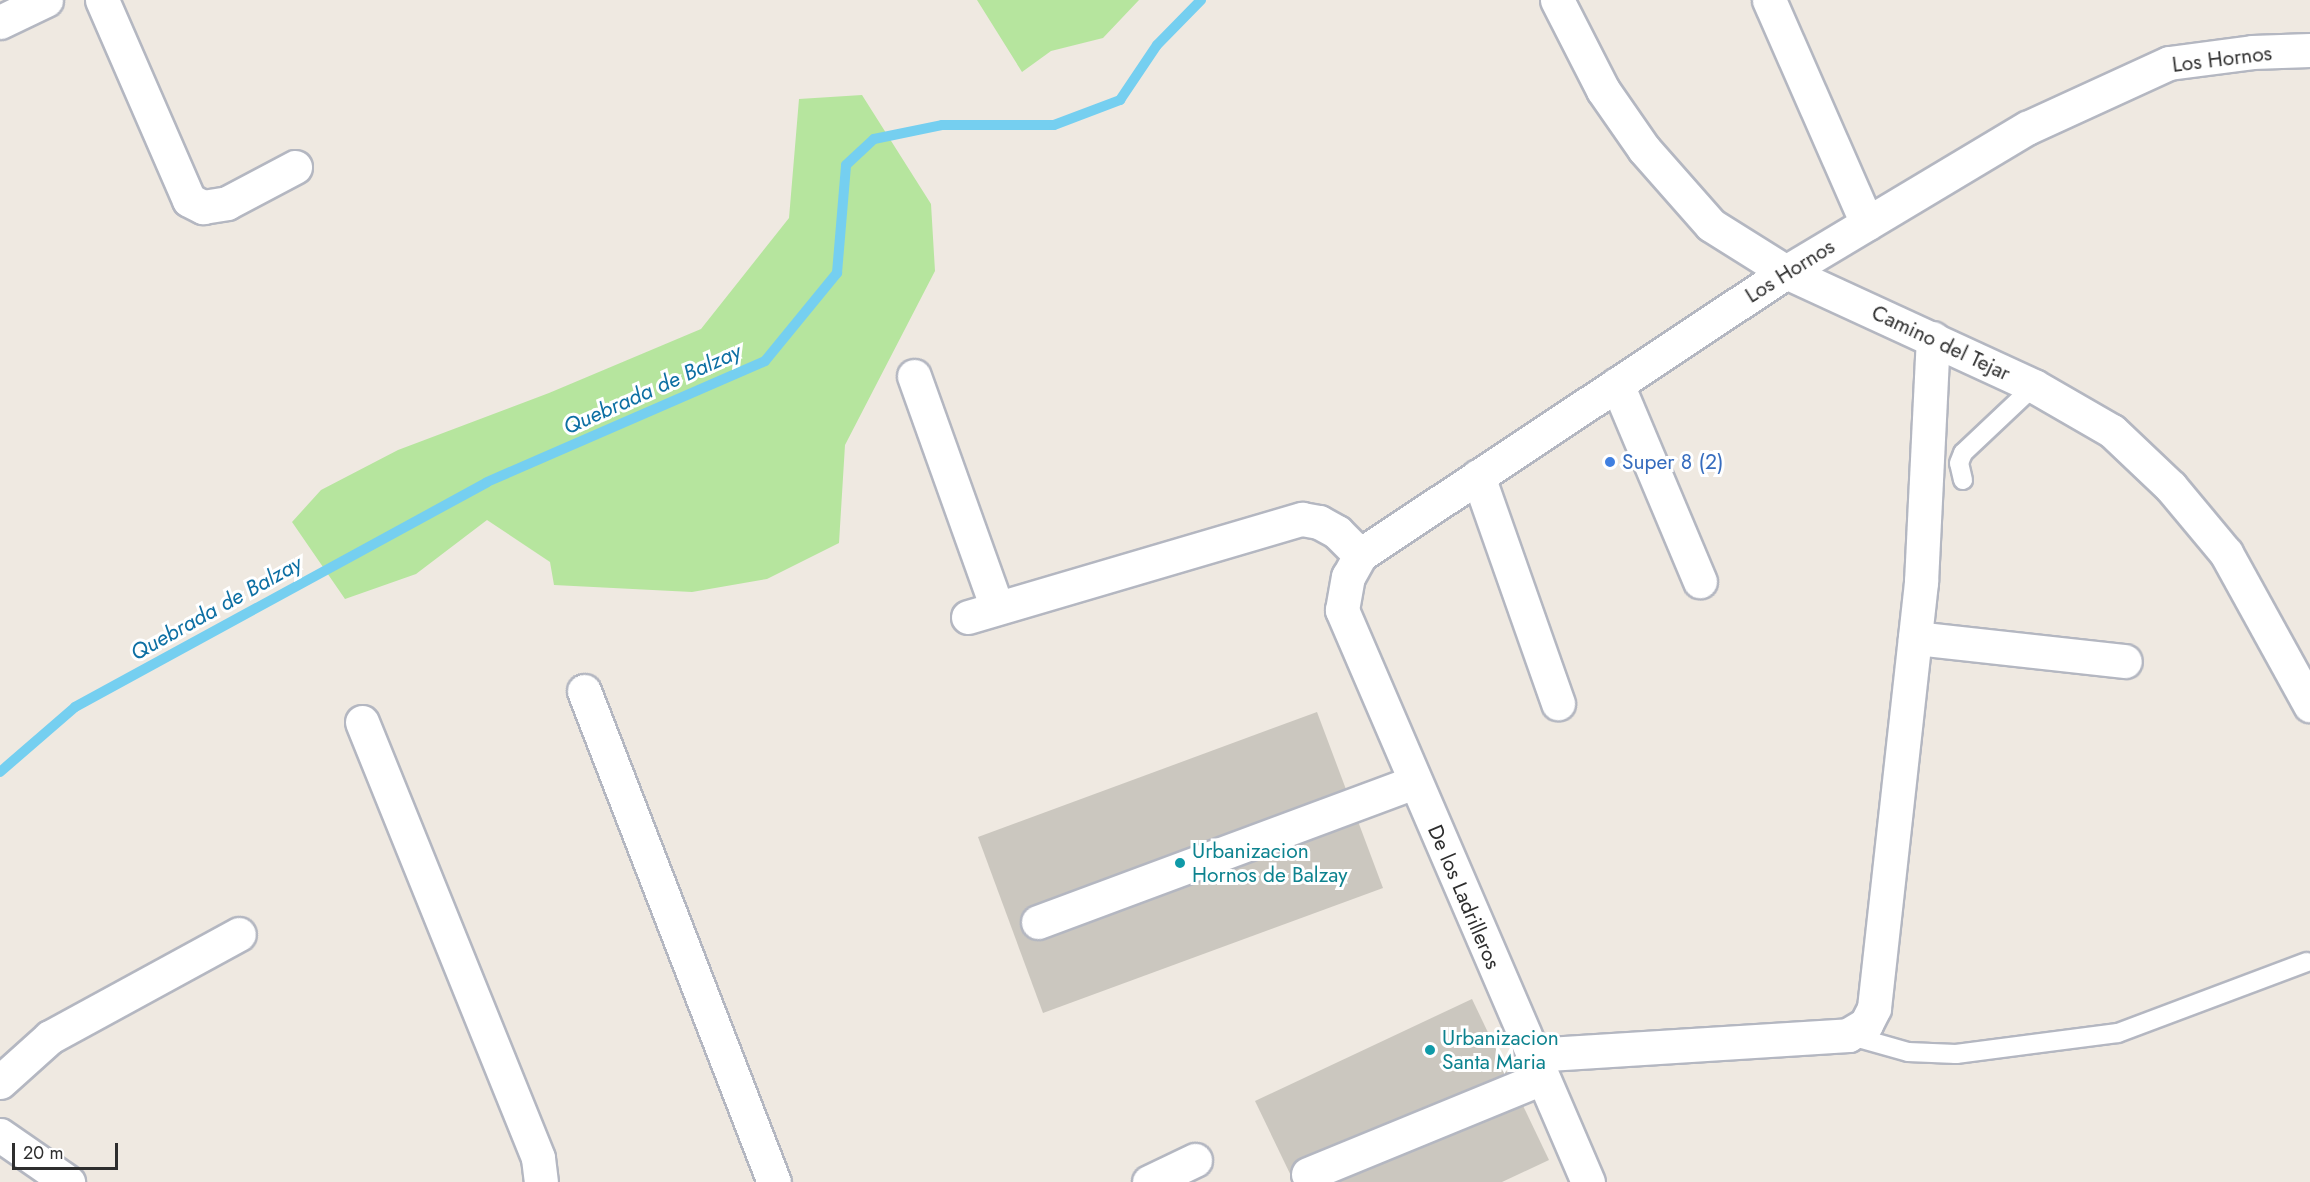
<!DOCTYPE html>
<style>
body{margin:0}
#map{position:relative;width:2310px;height:1182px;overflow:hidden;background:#efe9e1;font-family:Jost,sans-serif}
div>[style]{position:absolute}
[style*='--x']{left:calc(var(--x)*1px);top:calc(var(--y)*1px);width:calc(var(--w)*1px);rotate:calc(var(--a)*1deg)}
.green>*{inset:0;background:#b6e59e}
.stream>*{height:10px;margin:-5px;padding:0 5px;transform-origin:5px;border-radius:5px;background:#75cff0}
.building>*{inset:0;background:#cbc7bf}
.roads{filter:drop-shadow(2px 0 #b4b7c1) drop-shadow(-2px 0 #b4b7c1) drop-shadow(0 2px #b4b7c1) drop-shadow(0 -2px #b4b7c1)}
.service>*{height:18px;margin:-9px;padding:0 9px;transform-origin:9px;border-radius:9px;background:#fff}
.minor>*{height:33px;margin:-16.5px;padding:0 16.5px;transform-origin:16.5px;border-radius:16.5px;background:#fff}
.tertiary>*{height:33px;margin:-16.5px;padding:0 16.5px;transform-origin:16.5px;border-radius:16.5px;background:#fff}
.dots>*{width:16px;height:16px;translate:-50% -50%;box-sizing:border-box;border:3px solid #fff;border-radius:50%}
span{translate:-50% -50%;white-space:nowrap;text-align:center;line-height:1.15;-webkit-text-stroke:6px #fff;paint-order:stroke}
.street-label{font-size:21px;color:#2e2e2e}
.shop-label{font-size:21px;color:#366cbe}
.left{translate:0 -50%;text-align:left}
.culture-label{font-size:21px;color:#0d838f}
.water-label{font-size:22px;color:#0d6fa3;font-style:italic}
.scale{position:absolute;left:12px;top:1143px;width:106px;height:27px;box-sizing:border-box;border:3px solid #2e2e2e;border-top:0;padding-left:8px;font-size:18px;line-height:21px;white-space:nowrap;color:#2e2e2e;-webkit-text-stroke:4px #fff;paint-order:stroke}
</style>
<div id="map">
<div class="green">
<div style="clip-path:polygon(977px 0,1139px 0,1103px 38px,1051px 51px,1022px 72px)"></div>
<div style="clip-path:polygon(862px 95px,931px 204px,935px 271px,845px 445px,839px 543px,767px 579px,692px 592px,554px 585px,550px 562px,487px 520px,416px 574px,345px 599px,292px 522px,321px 490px,398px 450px,549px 393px,701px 329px,789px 218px,799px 99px)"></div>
</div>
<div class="stream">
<div style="--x:0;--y:772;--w:99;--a:-40.9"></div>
<div style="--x:75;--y:707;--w:469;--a:-28.6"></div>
<div style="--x:487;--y:482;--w:303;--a:-23.5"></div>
<div style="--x:765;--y:361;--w:114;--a:-50.7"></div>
<div style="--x:837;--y:273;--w:108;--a:-85.2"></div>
<div style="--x:846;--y:165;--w:38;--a:-43"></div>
<div style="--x:874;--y:139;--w:69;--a:-11.6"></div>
<div style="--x:942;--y:125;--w:112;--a:0"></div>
<div style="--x:1054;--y:125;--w:71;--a:-20.7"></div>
<div style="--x:1120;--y:100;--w:66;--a:-56.1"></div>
<div style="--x:1157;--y:45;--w:63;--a:-45.6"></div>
</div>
<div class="building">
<div style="clip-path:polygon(1317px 712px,1383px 888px,1043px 1013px,978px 837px)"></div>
<div style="clip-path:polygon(1472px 999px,1549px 1160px,1502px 1182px,1294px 1182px,1255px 1101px)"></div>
</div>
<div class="roads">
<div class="service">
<div style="--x:1963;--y:480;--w:17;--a:-103"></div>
<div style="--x:1959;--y:463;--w:11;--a:-68"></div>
<div style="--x:1963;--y:453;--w:98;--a:-43.3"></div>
<div style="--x:1848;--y:1035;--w:62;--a:15.8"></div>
<div style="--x:1908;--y:1052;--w:48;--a:2.4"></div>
<div style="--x:1956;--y:1054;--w:163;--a:-7.4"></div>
<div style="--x:2118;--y:1033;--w:202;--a:-20.6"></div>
</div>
<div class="minor">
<div style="--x:102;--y:0;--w:218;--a:66.5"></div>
<div style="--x:189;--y:200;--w:16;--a:27"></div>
<div style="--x:203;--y:207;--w:24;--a:-9"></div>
<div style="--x:227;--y:203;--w:77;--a:-27.9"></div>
<div style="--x:1769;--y:0;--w:244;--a:66.3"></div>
<div style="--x:0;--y:22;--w:51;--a:-25.6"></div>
<div style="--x:914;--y:376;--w:246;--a:70.3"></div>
<div style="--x:1617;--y:384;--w:214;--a:67.2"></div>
<div style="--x:1478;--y:476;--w:241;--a:70.6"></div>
<div style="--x:968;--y:617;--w:348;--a:-16.4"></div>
<div style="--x:1302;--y:519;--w:17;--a:10"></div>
<div style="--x:1319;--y:522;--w:21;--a:29"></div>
<div style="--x:1337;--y:532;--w:33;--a:45"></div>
<div style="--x:1915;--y:638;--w:211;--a:6.3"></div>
<div style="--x:584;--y:691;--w:526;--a:68.85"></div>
<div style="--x:362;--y:722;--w:470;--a:68"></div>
<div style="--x:538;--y:1158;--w:24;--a:83"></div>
<div style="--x:1038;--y:922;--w:402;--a:-20.4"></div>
<div style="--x:1532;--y:1055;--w:317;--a:-3.6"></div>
<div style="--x:1848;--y:1035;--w:21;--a:-31"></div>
<div style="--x:1866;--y:1024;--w:18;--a:-63"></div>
<div style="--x:1874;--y:1008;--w:429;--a:-83.7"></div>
<div style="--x:1921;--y:582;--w:244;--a:-87.2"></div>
<div style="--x:0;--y:1082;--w:67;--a:-42"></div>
<div style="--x:50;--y:1037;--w:215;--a:-28.6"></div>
<div style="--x:0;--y:1135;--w:83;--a:34.7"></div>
<div style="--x:1308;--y:1174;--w:253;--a:-22.3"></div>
<div style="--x:1149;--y:1182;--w:51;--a:-25.6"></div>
<div style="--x:1588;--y:1182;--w:623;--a:-113.27"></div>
<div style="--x:1342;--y:610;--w:34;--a:-80"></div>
<div style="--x:1348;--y:577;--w:25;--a:-61"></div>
<div style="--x:1360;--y:555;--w:511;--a:-33.6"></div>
<div style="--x:1786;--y:272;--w:281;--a:-30.9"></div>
<div style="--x:2027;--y:128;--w:156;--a:-24.6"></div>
<div style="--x:2169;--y:63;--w:84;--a:-7.5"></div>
<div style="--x:2252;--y:52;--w:58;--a:-2"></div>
</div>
<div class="tertiary">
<div style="--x:1557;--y:0;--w:101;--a:62.9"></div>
<div style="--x:1603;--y:90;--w:72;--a:55.2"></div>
<div style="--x:1644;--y:149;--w:101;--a:48.6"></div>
<div style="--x:1711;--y:225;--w:89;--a:32.1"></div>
<div style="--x:1786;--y:272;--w:273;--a:24.7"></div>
<div style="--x:2034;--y:386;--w:90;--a:30"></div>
<div style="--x:2112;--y:431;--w:81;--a:43.5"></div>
<div style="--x:2171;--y:487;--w:86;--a:50.2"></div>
<div style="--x:2226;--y:553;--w:174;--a:61.1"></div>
</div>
</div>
<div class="dots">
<div style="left:1610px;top:462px;background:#3f7fe0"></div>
<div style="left:1180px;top:863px;background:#0f9aa8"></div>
<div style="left:1430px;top:1050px;background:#0f9aa8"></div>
</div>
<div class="street-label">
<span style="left:2222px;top:59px;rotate:-7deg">Los Hornos</span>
<span style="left:1790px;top:271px;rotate:-32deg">Los Hornos</span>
<span style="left:1941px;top:343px;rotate:25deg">Camino del Tejar</span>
<span style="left:1464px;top:897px;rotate:67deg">De los Ladrilleros</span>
</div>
<div class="shop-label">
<span class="left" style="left:1622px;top:462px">Super 8 (2)</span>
</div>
<div class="culture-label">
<span class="left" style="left:1192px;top:863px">Urbanizacion<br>Hornos de Balzay</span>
<span class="left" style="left:1442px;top:1050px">Urbanizacion<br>Santa Maria</span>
</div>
<div class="water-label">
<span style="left:652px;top:389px;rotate:-24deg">Quebrada de Balzay</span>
<span style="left:216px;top:608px;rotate:-29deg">Quebrada de Balzay</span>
</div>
<div class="scale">20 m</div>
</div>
